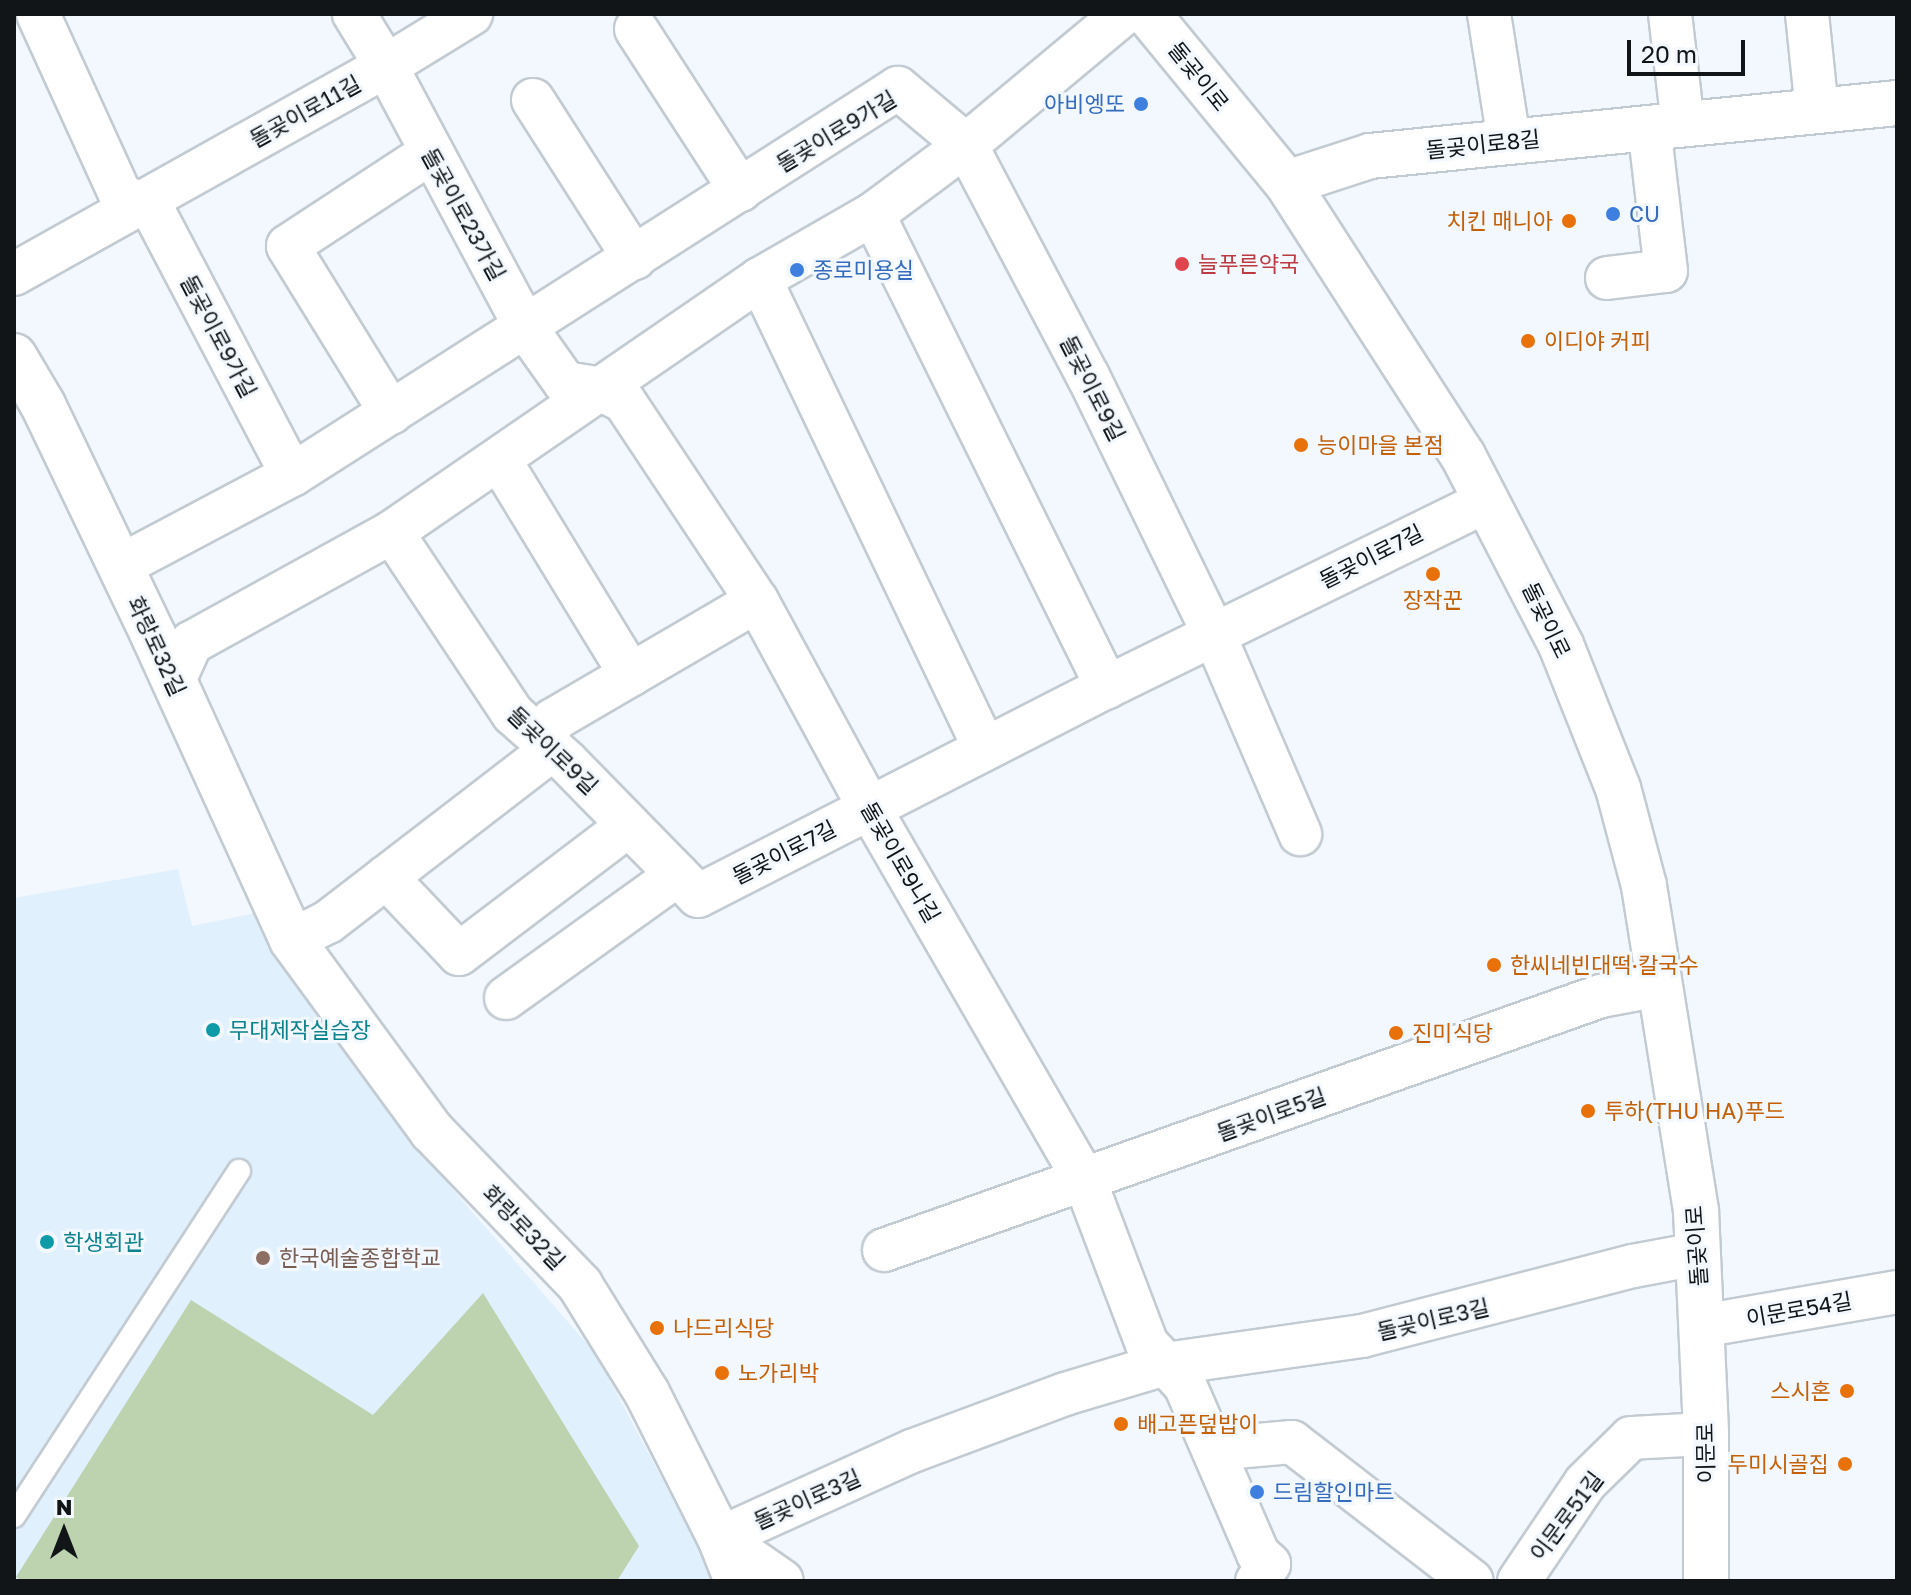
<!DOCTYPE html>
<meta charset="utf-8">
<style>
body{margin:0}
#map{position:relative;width:1911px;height:1595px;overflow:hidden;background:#f2f8fe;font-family:"Golos Text","Noto Sans KR",sans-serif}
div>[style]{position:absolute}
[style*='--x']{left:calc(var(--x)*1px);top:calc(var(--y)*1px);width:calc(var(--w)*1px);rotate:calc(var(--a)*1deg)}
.built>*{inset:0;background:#e1f0fd}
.green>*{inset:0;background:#bdd3af}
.roads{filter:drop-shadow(2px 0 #c3cbd2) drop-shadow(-2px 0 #c3cbd2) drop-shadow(0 2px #c3cbd2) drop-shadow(0 -2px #c3cbd2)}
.lane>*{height:22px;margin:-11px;padding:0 11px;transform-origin:11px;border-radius:11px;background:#fff}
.street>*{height:42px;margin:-21px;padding:0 21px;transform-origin:21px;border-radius:21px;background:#fff}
.secondary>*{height:44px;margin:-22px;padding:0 22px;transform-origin:22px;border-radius:22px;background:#fff}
.dots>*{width:22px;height:22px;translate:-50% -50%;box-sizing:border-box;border:4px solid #f2f8fe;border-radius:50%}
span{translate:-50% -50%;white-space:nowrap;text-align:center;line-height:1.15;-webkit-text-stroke:6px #f2f8fe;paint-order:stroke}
.street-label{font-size:22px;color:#121517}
.shop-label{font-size:22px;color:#366cbe}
.right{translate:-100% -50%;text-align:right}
.left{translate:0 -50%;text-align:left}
.food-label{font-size:22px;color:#c56008}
.health-label{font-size:22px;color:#be3a42}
.culture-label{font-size:22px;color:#0d838f}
.education-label{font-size:22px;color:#785e54}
.frame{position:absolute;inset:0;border:16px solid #121517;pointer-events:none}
.north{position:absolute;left:24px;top:1491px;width:80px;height:80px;-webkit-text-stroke:6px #f2f8fe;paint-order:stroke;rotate:0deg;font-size:22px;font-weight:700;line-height:32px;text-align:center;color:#121517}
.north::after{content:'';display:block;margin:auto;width:28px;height:36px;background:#121517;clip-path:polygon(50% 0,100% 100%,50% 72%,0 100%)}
.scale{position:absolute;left:1627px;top:40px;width:118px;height:36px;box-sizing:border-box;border:4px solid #121517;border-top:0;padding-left:10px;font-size:24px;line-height:28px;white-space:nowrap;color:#121517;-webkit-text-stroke:6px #f2f8fe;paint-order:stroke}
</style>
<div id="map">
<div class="built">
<div style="clip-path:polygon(178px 869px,192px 926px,255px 913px,428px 1161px,596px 1354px,716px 1581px,14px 1581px,14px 898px)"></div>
</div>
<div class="green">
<div style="clip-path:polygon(483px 1293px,639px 1546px,617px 1581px,22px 1581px,16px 1577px,191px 1300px,373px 1415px)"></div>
</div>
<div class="roads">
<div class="lane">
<div style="--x:14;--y:1516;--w:412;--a:-56.9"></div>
</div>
<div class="street">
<div style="--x:38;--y:14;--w:198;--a:65.5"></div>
<div style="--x:120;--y:194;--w:38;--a:28"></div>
<div style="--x:154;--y:212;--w:297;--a:62.3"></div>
<div style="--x:354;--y:14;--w:61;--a:58.4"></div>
<div style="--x:386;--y:66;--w:297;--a:61.9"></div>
<div style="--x:526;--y:328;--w:67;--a:54.7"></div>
<div style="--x:565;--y:383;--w:32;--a:9"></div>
<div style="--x:597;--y:388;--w:30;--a:26"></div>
<div style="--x:624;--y:401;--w:240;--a:56.4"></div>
<div style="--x:757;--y:601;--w:234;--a:61.5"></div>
<div style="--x:869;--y:807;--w:432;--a:60"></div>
<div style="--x:1085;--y:1181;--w:174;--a:69.2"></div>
<div style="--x:1147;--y:1344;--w:56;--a:47.2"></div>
<div style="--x:1185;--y:1385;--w:184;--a:66.6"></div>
<div style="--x:1258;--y:1554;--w:15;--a:42"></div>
<div style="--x:1269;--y:1564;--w:21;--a:125"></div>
<div style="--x:1489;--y:14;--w:128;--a:81"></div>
<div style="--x:1670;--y:14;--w:111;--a:83.3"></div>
<div style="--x:1807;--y:14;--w:98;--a:84.1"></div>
<div style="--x:636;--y:29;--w:192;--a:57.1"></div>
<div style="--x:533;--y:100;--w:188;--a:57.4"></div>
<div style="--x:873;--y:214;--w:528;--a:63.68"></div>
<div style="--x:14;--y:274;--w:426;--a:-29.2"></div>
<div style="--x:386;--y:66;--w:100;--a:-31.5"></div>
<div style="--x:1607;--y:278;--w:59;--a:-6.8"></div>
<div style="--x:1666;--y:271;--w:145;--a:-96.7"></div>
<div style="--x:760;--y:279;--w:521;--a:64.42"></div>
<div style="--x:391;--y:413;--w:196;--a:-121.7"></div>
<div style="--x:288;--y:246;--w:170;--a:-33.2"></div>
<div style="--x:499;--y:459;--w:253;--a:58.6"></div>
<div style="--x:392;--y:532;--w:219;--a:56.4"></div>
<div style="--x:513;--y:714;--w:72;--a:41.6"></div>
<div style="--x:567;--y:762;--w:187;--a:45.6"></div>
<div style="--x:698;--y:896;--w:459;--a:-27.1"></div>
<div style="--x:1107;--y:687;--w:422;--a:-26.1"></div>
<div style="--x:120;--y:566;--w:195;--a:-27.9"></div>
<div style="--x:292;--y:475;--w:719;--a:-32.56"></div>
<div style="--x:898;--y:88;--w:89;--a:40"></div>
<div style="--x:966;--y:145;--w:261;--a:62.2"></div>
<div style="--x:1088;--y:376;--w:287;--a:64"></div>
<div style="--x:1214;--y:634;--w:218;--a:66.7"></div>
<div style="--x:174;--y:681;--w:42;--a:-65.9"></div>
<div style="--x:191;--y:643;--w:230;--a:-28.9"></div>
<div style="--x:392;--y:532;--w:447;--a:-34.5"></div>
<div style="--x:760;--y:279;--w:130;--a:-29.9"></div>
<div style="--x:873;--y:214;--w:116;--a:-36.6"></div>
<div style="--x:966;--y:145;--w:204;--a:-39.8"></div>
<div style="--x:386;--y:877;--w:106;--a:46.5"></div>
<div style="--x:459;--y:954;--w:213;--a:-37.2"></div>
<div style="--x:292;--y:940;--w:40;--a:-26.6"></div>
<div style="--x:328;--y:922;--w:265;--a:-37.6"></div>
<div style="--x:538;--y:760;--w:43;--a:-69.4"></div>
<div style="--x:553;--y:720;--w:236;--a:-30.3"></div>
<div style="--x:506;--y:998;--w:211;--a:-35.7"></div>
<div style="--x:884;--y:1250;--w:761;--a:-19.51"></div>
<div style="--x:1601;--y:996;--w:60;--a:-10.6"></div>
<div style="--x:1701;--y:1326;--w:199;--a:-9.8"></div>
<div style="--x:1213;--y:1449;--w:79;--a:-5.1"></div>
<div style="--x:1292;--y:1442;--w:227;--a:37.7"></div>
<div style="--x:720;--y:1538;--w:211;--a:-24.4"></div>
<div style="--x:912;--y:1451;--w:163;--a:-20.4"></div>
<div style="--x:1065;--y:1394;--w:104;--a:-16.7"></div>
<div style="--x:1165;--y:1364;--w:199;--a:-8.1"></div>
<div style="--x:1362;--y:1336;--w:280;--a:-14.5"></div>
<div style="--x:1633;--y:1266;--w:66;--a:-10.5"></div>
<div style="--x:720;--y:1538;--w:75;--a:34.7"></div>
<div style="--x:1519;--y:1581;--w:118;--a:-56"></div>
<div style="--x:1585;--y:1483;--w:64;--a:-44.4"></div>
<div style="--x:1631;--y:1438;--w:75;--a:-3.1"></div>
</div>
<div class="secondary">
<div style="--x:1148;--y:14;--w:219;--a:50.6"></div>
<div style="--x:1287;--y:183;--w:325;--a:57.2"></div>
<div style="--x:1463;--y:456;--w:213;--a:62.6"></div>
<div style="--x:1561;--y:645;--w:154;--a:68.3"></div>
<div style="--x:1618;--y:788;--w:101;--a:75.1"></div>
<div style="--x:1644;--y:886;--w:329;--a:80.9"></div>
<div style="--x:1696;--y:1211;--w:223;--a:87.4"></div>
<div style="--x:1706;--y:1434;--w:147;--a:90"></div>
<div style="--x:1287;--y:183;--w:87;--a:-18"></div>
<div style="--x:1370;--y:156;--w:530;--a:-5.74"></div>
<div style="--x:14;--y:356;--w:57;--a:59.4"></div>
<div style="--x:43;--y:405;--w:257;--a:64.4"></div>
<div style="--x:154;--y:637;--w:333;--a:65.5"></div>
<div style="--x:292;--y:940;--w:237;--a:53.8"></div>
<div style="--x:432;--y:1131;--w:214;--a:46.1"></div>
<div style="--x:580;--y:1285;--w:127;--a:58.2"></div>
<div style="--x:647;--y:1393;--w:162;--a:63.3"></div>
<div style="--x:720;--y:1538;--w:46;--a:68.4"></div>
</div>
</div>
<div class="dots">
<div style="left:1141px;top:104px;background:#3f7fe0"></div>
<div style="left:1613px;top:214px;background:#3f7fe0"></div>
<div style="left:1569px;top:221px;background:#e8710a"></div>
<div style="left:1182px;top:264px;background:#e0444e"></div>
<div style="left:797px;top:270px;background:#3f7fe0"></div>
<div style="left:1528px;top:341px;background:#e8710a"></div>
<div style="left:1301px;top:445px;background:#e8710a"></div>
<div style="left:1433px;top:574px;background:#e8710a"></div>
<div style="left:1494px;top:965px;background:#e8710a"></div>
<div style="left:213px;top:1030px;background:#0f9aa8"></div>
<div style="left:1396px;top:1033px;background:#e8710a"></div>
<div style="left:1588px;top:1111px;background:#e8710a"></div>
<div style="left:47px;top:1242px;background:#0f9aa8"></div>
<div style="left:263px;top:1258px;background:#8d6e63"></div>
<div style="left:657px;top:1328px;background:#e8710a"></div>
<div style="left:722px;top:1373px;background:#e8710a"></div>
<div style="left:1847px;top:1391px;background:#e8710a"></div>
<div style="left:1121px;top:1424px;background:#e8710a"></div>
<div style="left:1845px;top:1464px;background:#e8710a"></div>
<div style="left:1257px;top:1492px;background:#3f7fe0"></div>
</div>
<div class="street-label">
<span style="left:1199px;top:76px;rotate:51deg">돌곶이로</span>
<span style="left:305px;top:111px;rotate:-29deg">돌곶이로11길</span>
<span style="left:836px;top:131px;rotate:-31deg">돌곶이로9가길</span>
<span style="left:1483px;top:144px;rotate:-6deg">돌곶이로8길</span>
<span style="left:464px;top:214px;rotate:61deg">돌곶이로23가길</span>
<span style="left:219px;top:336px;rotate:62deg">돌곶이로9가길</span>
<span style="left:1093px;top:388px;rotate:63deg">돌곶이로9길</span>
<span style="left:1371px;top:556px;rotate:-27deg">돌곶이로7길</span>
<span style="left:1547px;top:620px;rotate:64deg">돌곶이로</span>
<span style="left:157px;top:646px;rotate:65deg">화랑로32길</span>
<span style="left:553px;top:750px;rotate:44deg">돌곶이로9길</span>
<span style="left:784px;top:852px;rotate:-27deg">돌곶이로7길</span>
<span style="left:901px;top:862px;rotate:60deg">돌곶이로9나길</span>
<span style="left:1271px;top:1114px;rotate:-20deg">돌곶이로5길</span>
<span style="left:524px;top:1227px;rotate:46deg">화랑로32길</span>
<span style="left:1696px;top:1246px;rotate:-94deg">돌곶이로</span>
<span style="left:1799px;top:1309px;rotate:-10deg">이문로54길</span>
<span style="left:1433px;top:1319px;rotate:-13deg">돌곶이로3길</span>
<span style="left:1705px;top:1453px;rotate:-91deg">이문로</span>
<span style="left:807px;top:1499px;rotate:-24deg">돌곶이로3길</span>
<span style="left:1566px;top:1516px;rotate:-53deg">이문로51길</span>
</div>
<div class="shop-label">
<span class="right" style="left:1125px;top:104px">아비엥또</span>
<span class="left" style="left:1629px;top:214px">CU</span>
<span class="left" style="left:813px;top:270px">종로미용실</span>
<span class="left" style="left:1273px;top:1492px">드림할인마트</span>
</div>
<div class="food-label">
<span class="right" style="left:1553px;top:221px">치킨 매니아</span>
<span class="left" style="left:1544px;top:341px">이디야 커피</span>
<span class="left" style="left:1317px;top:445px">능이마을 본점</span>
<span style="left:1433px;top:600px">장작꾼</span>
<span class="left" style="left:1510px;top:965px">한씨네빈대떡·칼국수</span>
<span class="left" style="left:1412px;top:1033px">진미식당</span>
<span class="left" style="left:1604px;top:1111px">투하(THU HA)푸드</span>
<span class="left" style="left:673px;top:1328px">나드리식당</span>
<span class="left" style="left:738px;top:1373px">노가리박</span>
<span class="right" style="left:1831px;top:1391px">스시혼</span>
<span class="left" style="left:1137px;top:1424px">배고픈덮밥이</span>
<span class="right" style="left:1829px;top:1464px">두미시골집</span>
</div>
<div class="health-label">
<span class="left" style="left:1198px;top:264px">늘푸른약국</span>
</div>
<div class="culture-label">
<span class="left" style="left:229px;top:1030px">무대제작실습장</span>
<span class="left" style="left:63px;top:1242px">학생회관</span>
</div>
<div class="education-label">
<span class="left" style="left:279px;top:1258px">한국예술종합학교</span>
</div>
<div class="frame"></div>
<div class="north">N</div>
<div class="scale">20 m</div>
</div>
